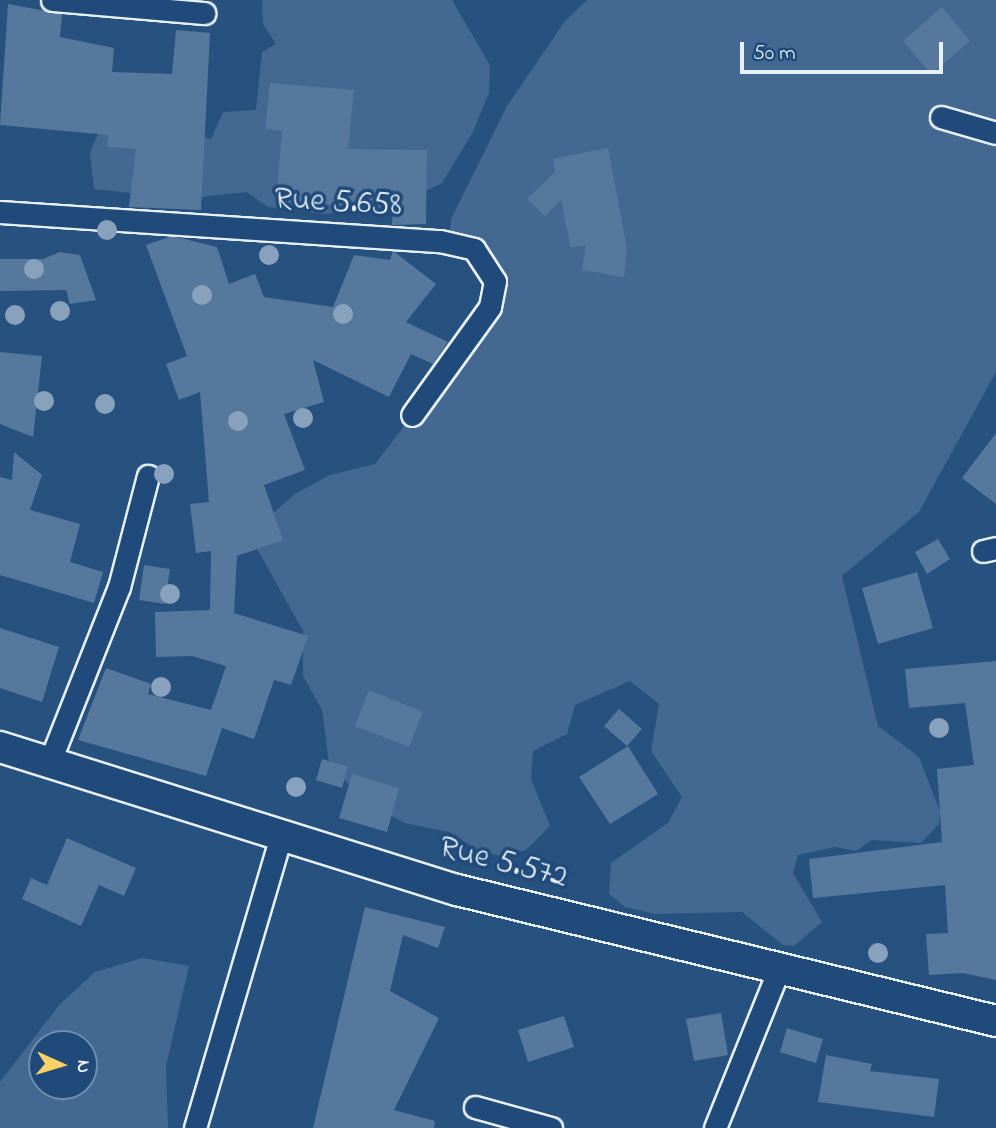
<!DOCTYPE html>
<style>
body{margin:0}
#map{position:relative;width:996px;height:1128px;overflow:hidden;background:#27517f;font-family:"Indie Flower",sans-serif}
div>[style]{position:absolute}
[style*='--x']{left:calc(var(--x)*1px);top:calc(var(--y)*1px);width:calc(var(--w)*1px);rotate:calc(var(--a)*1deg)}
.green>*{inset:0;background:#436891}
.building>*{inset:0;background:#57789d}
.roads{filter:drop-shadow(2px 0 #e8f1f8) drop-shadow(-2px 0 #e8f1f8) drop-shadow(0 2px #e8f1f8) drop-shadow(0 -2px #e8f1f8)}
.street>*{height:21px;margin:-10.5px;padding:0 10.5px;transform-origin:10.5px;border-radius:10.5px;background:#1f4a7a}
.secondary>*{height:30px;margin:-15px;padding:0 15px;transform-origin:15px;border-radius:15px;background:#1f4a7a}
.trees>*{width:20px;height:20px;margin:-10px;border-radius:50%;background:#88a1bc}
span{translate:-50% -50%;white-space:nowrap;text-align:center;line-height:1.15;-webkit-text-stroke:7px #1f4a7a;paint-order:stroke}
.street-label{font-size:32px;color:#e8f1f8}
.north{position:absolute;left:28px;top:1030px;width:70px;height:70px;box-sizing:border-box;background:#1f4a7a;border:2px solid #6f8dac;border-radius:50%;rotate:94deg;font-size:19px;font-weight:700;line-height:28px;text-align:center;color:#e8f1f8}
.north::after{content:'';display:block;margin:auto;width:24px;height:32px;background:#ffd166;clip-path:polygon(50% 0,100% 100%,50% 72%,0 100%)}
.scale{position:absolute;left:740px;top:42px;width:203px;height:32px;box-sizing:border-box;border:4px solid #e8f1f8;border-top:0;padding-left:9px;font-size:21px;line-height:24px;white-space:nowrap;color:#e8f1f8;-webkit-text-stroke:5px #1f4a7a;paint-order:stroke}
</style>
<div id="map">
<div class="green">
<div style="clip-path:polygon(262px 0,452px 0,490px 65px,489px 93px,473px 132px,442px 183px,392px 208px,324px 214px,268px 207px,247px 192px,183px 199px,94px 189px,90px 153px,100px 129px,166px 128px,211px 139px,223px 112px,256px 110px,262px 52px,276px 44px,263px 24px)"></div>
<div style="clip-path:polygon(587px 0,996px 0,996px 372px,919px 512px,842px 576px,878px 726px,919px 757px,940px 811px,939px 824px,921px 843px,872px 840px,856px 851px,835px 847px,798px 855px,793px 873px,822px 922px,794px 946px,783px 945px,742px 912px,655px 914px,625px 907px,609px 894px,611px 863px,668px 823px,682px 797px,651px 751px,659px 704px,630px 681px,575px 705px,567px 734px,533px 751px,531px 779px,550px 826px,526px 850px,500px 856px,481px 852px,449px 832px,404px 823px,361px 798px,329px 763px,322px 710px,303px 676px,303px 631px,256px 547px,264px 521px,295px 494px,330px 475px,375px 464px,452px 364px,469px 356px,494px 276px,450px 233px,451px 219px,507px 106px,565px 21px)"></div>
<div style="clip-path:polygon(evenodd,142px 958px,189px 966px,166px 1066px,168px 1128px,0 1128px,0 1082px,59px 1005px,95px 972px,142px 958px,42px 1044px,84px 1044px,84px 1086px,42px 1086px,42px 1044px)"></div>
</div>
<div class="building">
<div style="clip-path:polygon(8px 4px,62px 14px,60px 37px,114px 48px,112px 72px,172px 74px,176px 30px,210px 33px,201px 210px,129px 207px,136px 149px,107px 147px,108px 135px,0 125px)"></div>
<div style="clip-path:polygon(942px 7px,970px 41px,931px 74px,903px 41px)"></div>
<div style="clip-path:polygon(270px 83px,354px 90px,348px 149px,427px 150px,426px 224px,392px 225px,393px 207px,276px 202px,282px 131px,265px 129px)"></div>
<div style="clip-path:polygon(608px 148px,627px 248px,624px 277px,582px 270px,586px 245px,571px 248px,561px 200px,545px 216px,527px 199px,555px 172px,553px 159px)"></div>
<div style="clip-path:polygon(172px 236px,217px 247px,229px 284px,255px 274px,264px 297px,333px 307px,354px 255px,390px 260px,393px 251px,436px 284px,406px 322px,448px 342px,433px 364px,411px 354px,389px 397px,313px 360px,324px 402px,284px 414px,305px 470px,264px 485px,283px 540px,237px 556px,234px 613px,308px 636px,291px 685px,274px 680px,254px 739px,222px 728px,206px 776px,78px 740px,106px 668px,151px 684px,148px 694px,211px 710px,226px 666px,192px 656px,156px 657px,155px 612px,210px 610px,211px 551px,196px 553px,190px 504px,209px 502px,200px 392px,179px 400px,166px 364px,187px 356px,146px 245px)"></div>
<div style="clip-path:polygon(60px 252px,80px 255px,96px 300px,70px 304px,66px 290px,0 291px,0 259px,43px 259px)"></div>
<div style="clip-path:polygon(0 352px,42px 356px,33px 437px,0 424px)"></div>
<div style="clip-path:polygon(996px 433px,996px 504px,962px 478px)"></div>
<div style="clip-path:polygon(14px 452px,42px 475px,30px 510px,80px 524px,70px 562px,103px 572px,94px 603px,0 575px,0 477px,12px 480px)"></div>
<div style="clip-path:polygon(938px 539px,950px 559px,927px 574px,915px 552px)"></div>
<div style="clip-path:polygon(144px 565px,170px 569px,165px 604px,139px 600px)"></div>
<div style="clip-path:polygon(917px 572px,933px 628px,878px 644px,862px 588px)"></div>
<div style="clip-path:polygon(0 628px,59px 647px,42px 702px,0 688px)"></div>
<div style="clip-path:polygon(996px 661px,996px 980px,963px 973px,929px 975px,926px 934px,948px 933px,945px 885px,813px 898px,809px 859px,942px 842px,937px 769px,974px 765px,965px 703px,909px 708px,905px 669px)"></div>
<div style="clip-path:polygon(369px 690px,423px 712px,409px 747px,355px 726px)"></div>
<div style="clip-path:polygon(619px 709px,642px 729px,627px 746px,604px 726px)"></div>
<div style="clip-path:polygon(628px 746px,658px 794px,610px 824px,579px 777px)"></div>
<div style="clip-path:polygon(322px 759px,348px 767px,342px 788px,316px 780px)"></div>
<div style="clip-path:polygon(352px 774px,399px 788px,387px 832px,339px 818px)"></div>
<div style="clip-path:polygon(67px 838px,136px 868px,124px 896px,99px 885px,81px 926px,22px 899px,31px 878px,47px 885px)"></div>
<div style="clip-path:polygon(365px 907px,445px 927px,438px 948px,403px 935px,390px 991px,439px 1018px,394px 1110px,435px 1121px,434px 1128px,313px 1128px)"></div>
<div style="clip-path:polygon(721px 1013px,728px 1055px,694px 1061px,686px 1019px)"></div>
<div style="clip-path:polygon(564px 1016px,574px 1047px,528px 1062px,518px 1030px)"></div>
<div style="clip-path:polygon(787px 1028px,823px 1039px,816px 1063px,780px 1052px)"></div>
<div style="clip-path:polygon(826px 1055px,872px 1064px,870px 1071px,939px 1079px,934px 1117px,818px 1102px)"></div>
</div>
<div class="roads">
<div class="street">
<div style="--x:52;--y:0;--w:153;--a:4.9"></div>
<div style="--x:941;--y:117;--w:57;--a:16.2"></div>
<div style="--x:0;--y:212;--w:441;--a:3.8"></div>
<div style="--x:440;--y:241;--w:35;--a:13"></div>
<div style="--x:474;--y:249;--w:38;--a:57"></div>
<div style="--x:495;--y:281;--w:26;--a:101"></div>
<div style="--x:490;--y:307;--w:133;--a:125.8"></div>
<div style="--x:983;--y:551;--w:13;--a:-13"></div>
<div style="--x:50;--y:761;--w:187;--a:-68.4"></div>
<div style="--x:119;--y:587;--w:115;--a:-75.4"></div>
<div style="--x:475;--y:1107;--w:79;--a:15.4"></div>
<div style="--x:195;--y:1128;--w:301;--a:-73.6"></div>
<div style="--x:715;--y:1128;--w:171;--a:-68.1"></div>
</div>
<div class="secondary">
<div style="--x:0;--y:747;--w:479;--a:17.4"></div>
<div style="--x:457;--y:890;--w:555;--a:13.66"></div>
</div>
</div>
<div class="trees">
<div style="left:107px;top:230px"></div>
<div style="left:269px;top:255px"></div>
<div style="left:34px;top:269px"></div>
<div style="left:202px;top:295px"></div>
<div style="left:60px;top:311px"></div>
<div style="left:343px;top:314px"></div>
<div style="left:15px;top:315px"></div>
<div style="left:44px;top:401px"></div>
<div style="left:105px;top:404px"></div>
<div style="left:303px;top:418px"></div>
<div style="left:238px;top:421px"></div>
<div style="left:164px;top:474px"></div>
<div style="left:170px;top:594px"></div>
<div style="left:161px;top:687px"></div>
<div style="left:939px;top:728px"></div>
<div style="left:296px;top:787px"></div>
<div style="left:878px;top:953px"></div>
</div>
<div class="street-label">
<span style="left:338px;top:204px;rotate:3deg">Rue 5.658</span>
<span style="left:503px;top:864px;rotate:14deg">Rue 5.572</span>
</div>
<div class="north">N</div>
<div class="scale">50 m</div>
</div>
